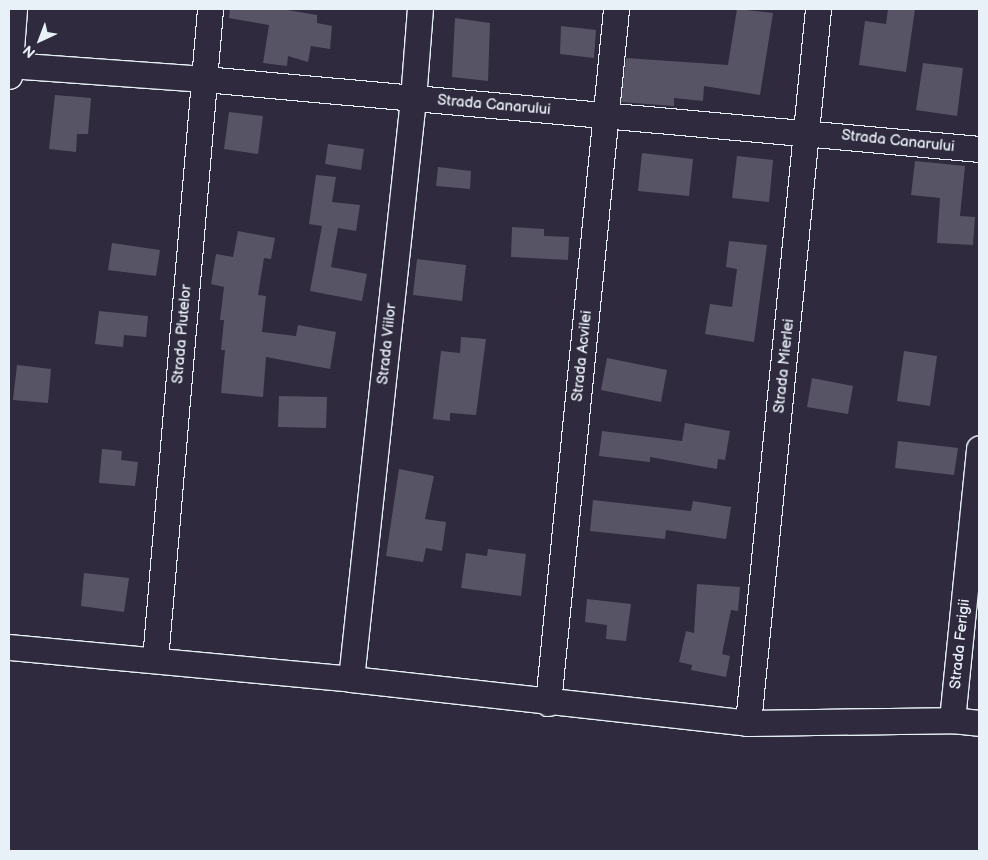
<!DOCTYPE html>
<style>
body{margin:0}
#map{position:relative;width:988px;height:860px;overflow:hidden;background:#2f2a3d;font-family:"Balsamiq Sans",sans-serif}
div>[style]{position:absolute}
[style*='--x']{left:calc(var(--x)*1px);top:calc(var(--y)*1px);width:calc(var(--w)*1px);rotate:calc(var(--a)*1deg)}
.building>*{inset:0;background:#575565}
.roads{filter:drop-shadow(1px 0 #e8f1f8) drop-shadow(-1px 0 #e8f1f8) drop-shadow(0 1px #e8f1f8) drop-shadow(0 -1px #e8f1f8)}
.minor>*{height:25px;margin:-12.5px;padding:0 12.5px;transform-origin:12.5px;border-radius:12.5px;background:#2f2a3d}
span{translate:-50% -50%;white-space:nowrap;text-align:center;line-height:1.15;-webkit-text-stroke:4.5px #2f2a3d;paint-order:stroke}
.street-label{font-size:15px;color:#e8f1f8}
.frame{position:absolute;inset:0;border:10px solid #e8f1f8;pointer-events:none}
.north{position:absolute;left:15px;top:15px;width:50px;height:50px;-webkit-text-stroke:4px #2f2a3d;paint-order:stroke;rotate:223deg;font-size:14px;font-weight:700;line-height:20px;text-align:center;color:#e8f1f8}
.north::after{content:'';display:block;margin:auto;width:18px;height:22px;background:#e8f1f8;clip-path:polygon(50% 0,100% 100%,50% 72%,0 100%)}
</style>
<div id="map">
<div class="building">
<div style="clip-path:polygon(230px 9px,281px 9px,317px 15px,317px 23px,332px 26px,330px 49px,311px 46px,308px 62px,288px 56px,287px 66px,263px 63px,269px 25px,229px 18px)"></div>
<div style="clip-path:polygon(737px 9px,773px 13px,760px 95px,704px 86px,703px 101px,674px 98px,674px 106px,621px 102px,626px 58px,728px 65px)"></div>
<div style="clip-path:polygon(888px 9px,915px 9px,906px 72px,859px 65px,865px 21px,886px 24px)"></div>
<div style="clip-path:polygon(455px 18px,490px 23px,488px 81px,452px 77px)"></div>
<div style="clip-path:polygon(561px 26px,596px 30px,594px 58px,560px 54px)"></div>
<div style="clip-path:polygon(923px 63px,963px 68px,957px 116px,916px 110px)"></div>
<div style="clip-path:polygon(55px 95px,91px 98px,88px 134px,77px 134px,76px 152px,49px 149px)"></div>
<div style="clip-path:polygon(229px 112px,263px 116px,258px 154px,224px 149px)"></div>
<div style="clip-path:polygon(328px 144px,364px 149px,361px 170px,325px 164px)"></div>
<div style="clip-path:polygon(642px 153px,693px 159px,689px 196px,638px 191px)"></div>
<div style="clip-path:polygon(737px 156px,773px 160px,769px 202px,732px 198px)"></div>
<div style="clip-path:polygon(915px 161px,965px 166px,960px 216px,975px 217px,973px 245px,937px 243px,940px 198px,911px 195px)"></div>
<div style="clip-path:polygon(438px 167px,471px 171px,470px 189px,436px 186px)"></div>
<div style="clip-path:polygon(316px 175px,336px 177px,332px 202px,360px 205px,356px 231px,338px 228px,331px 267px,367px 274px,362px 301px,310px 291px,322px 226px,309px 224px)"></div>
<div style="clip-path:polygon(512px 227px,544px 229px,544px 236px,569px 237px,568px 260px,511px 257px)"></div>
<div style="clip-path:polygon(238px 231px,275px 238px,271px 259px,264px 258px,258px 295px,266px 296px,262px 332px,296px 336px,298px 325px,336px 332px,330px 369px,266px 357px,263px 397px,221px 393px,225px 350px,221px 350px,224px 320px,220px 320px,224px 287px,211px 284px,216px 254px,233px 257px)"></div>
<div style="clip-path:polygon(729px 241px,767px 245px,754px 342px,705px 334px,710px 304px,732px 307px,737px 269px,726px 267px)"></div>
<div style="clip-path:polygon(112px 243px,160px 250px,156px 276px,108px 270px)"></div>
<div style="clip-path:polygon(417px 259px,466px 265px,462px 301px,413px 295px)"></div>
<div style="clip-path:polygon(99px 311px,148px 316px,146px 337px,124px 335px,123px 347px,95px 344px)"></div>
<div style="clip-path:polygon(461px 337px,486px 339px,476px 415px,450px 413px,450px 421px,433px 419px,441px 351px,460px 353px)"></div>
<div style="clip-path:polygon(904px 351px,937px 356px,930px 406px,897px 401px)"></div>
<div style="clip-path:polygon(607px 358px,667px 370px,661px 402px,601px 390px)"></div>
<div style="clip-path:polygon(17px 365px,51px 369px,48px 403px,13px 400px)"></div>
<div style="clip-path:polygon(812px 378px,853px 386px,848px 414px,807px 407px)"></div>
<div style="clip-path:polygon(279px 396px,327px 397px,326px 428px,278px 427px)"></div>
<div style="clip-path:polygon(685px 423px,730px 431px,725px 460px,718px 459px,717px 469px,650px 457px,650px 462px,599px 456px,602px 431px,682px 441px)"></div>
<div style="clip-path:polygon(898px 441px,958px 448px,954px 475px,895px 468px)"></div>
<div style="clip-path:polygon(102px 449px,122px 451px,121px 460px,138px 462px,135px 486px,99px 483px)"></div>
<div style="clip-path:polygon(399px 469px,434px 476px,425px 519px,446px 522px,442px 551px,426px 548px,423px 562px,386px 556px)"></div>
<div style="clip-path:polygon(593px 500px,691px 511px,693px 501px,731px 507px,726px 539px,666px 530px,665px 539px,590px 531px)"></div>
<div style="clip-path:polygon(488px 549px,526px 554px,521px 596px,461px 588px,466px 553px,487px 556px)"></div>
<div style="clip-path:polygon(84px 573px,129px 578px,124px 612px,81px 606px)"></div>
<div style="clip-path:polygon(697px 584px,740px 587px,738px 611px,731px 610px,722px 654px,730px 656px,726px 677px,691px 670px,692px 665px,679px 662px,686px 631px,694px 633px)"></div>
<div style="clip-path:polygon(587px 599px,631px 604px,626px 641px,606px 639px,607px 625px,585px 622px)"></div>
</div>
<div class="roads">
<div class="minor">
<div style="--x:9;--y:65;--w:196;--a:4.1"></div>
<div style="--x:204;--y:79;--w:778;--a:5.16"></div>
<div style="--x:9;--y:76;--w:67;--a:-85.7"></div>
<div style="--x:9;--y:647;--w:343;--a:5.3"></div>
<div style="--x:351;--y:679;--w:399;--a:6.3"></div>
<div style="--x:748;--y:723;--w:204;--a:-0.8"></div>
<div style="--x:952;--y:720;--w:27;--a:6"></div>
<div style="--x:155;--y:660;--w:653;--a:-85.17"></div>
<div style="--x:351;--y:679;--w:583;--a:-83.9"></div>
<div style="--x:413;--y:99;--w:90;--a:-85.6"></div>
<div style="--x:548;--y:703;--w:697;--a:-84.4"></div>
<div style="--x:952;--y:720;--w:273;--a:-84.3"></div>
<div style="--x:748;--y:723;--w:717;--a:-84.4"></div>
</div>
</div>
<div class="street-label">
<span style="left:494px;top:105px;rotate:5deg">Strada Canarului</span>
<span style="left:898px;top:141px;rotate:6deg">Strada Canarului</span>
<span style="left:182px;top:334px;rotate:-85deg">Strada Plutelor</span>
<span style="left:387px;top:344px;rotate:-84deg">Strada Viilor</span>
<span style="left:582px;top:356px;rotate:-84deg">Strada Acvilei</span>
<span style="left:784px;top:366px;rotate:-84deg">Strada Mierlei</span>
<span style="left:960px;top:644px;rotate:-84deg">Strada Ferigii</span>
</div>
<div class="frame"></div>
<div class="north">N</div>
</div>
